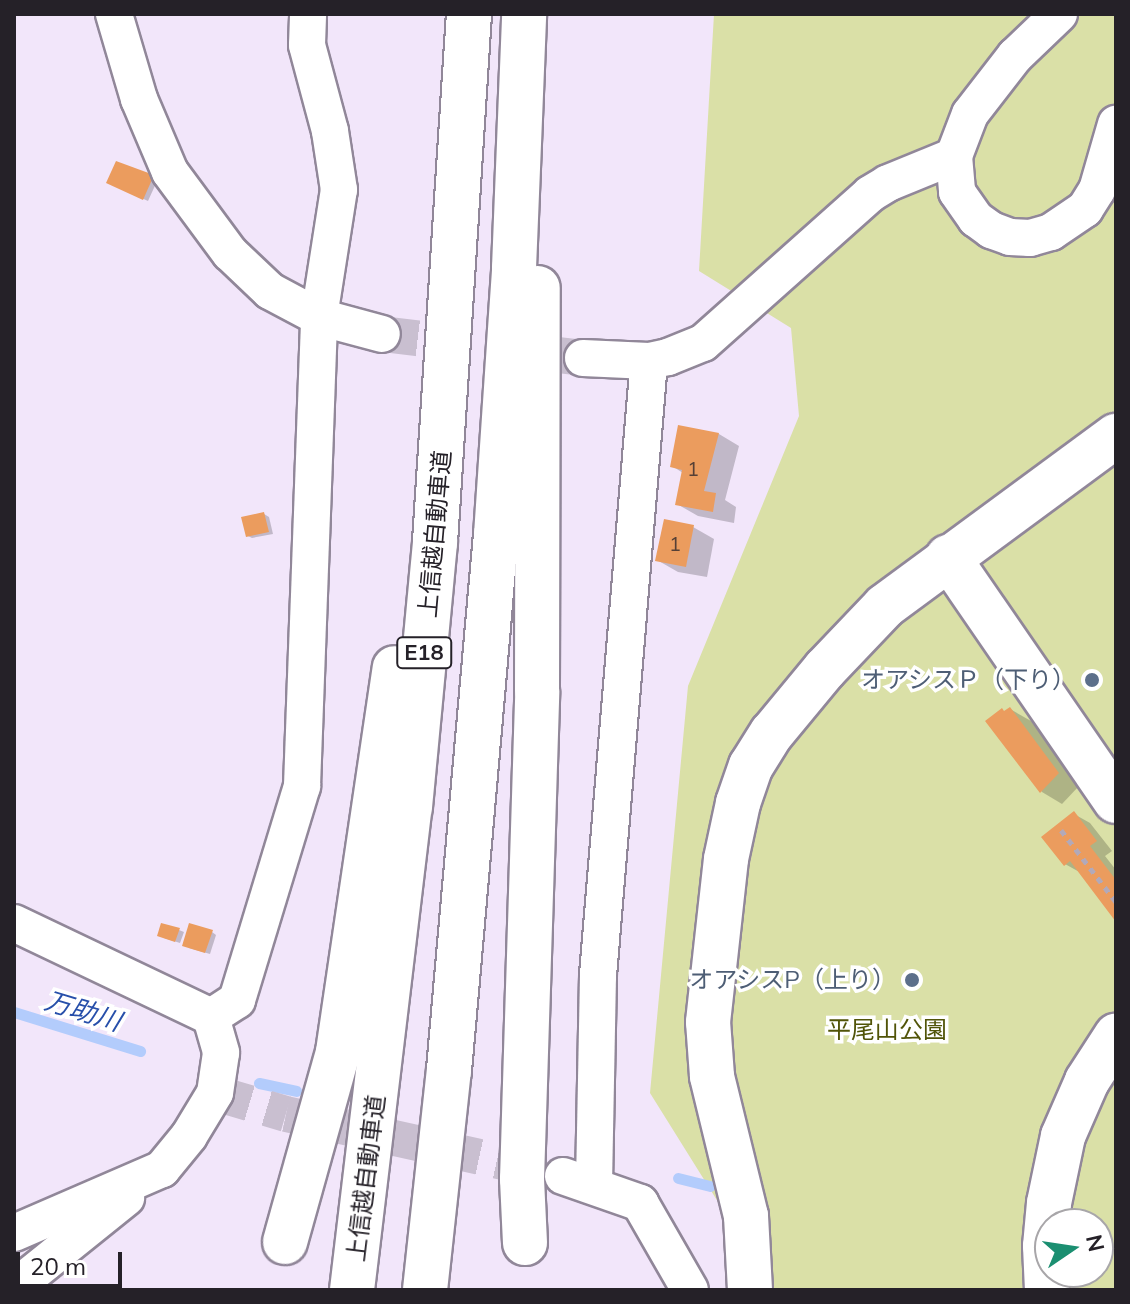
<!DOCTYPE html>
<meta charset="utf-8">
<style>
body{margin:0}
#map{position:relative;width:1130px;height:1304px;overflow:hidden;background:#f2e6fa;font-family:Mulish,"Noto Sans JP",sans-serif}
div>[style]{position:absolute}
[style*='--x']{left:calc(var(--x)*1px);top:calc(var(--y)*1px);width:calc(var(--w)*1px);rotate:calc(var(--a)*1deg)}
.green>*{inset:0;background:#dae0a7}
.shadow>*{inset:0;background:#0003}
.stream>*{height:11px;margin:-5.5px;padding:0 5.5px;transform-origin:5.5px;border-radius:5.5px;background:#b3ccfc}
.building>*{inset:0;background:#eb9c5e}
.minor-tunnel>*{height:36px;margin-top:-18px;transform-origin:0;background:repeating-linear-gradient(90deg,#c9bfd0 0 36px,transparent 0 54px)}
.path>*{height:5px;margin-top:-2.5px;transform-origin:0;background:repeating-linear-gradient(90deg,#b2a9b9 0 6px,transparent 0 12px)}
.roads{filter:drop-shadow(2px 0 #918799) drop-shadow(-2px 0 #918799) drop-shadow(0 2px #918799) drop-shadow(0 -2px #918799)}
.minor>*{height:36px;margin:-18px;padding:0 18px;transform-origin:18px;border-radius:18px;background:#fff}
.highway>*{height:44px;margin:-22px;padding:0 22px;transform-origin:22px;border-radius:22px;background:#fff}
.dots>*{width:22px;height:22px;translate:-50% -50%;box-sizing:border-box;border:4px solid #fff;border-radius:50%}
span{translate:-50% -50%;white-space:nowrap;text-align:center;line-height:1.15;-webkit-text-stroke:7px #fff;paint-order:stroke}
.number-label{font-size:20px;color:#564036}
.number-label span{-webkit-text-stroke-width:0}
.shield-label span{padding:2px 6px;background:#fff;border:2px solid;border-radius:6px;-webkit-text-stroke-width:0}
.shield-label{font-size:22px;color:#252128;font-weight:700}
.street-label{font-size:24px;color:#252128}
.service-label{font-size:24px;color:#4e5e75}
.right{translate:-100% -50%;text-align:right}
.park-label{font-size:24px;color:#515408}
.water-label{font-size:26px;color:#274faa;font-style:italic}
.frame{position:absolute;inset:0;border:16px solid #252128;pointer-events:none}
.north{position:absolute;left:1034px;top:1208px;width:80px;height:80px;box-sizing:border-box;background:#fff;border:2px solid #a8a6a9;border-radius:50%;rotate:77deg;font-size:22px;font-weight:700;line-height:32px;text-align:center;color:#252128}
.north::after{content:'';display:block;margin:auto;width:28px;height:36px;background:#1b8f71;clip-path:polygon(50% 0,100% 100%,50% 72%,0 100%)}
.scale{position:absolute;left:16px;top:1252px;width:106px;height:36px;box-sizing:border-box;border:4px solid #252128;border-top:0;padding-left:10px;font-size:24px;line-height:28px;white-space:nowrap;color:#252128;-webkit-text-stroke:6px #fff;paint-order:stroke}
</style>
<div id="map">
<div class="green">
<div style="clip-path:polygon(evenodd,714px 14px,1116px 14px,1116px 1290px,773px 1290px,650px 1093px,688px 686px,799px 416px,791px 328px,699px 271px,714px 14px,1050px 1224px,1098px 1224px,1098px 1272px,1050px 1272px,1050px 1224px)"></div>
</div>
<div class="shadow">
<div style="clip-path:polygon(154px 177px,158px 179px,148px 201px,113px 185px)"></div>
<div style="clip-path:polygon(679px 427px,719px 434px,739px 446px,725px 500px,736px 507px,734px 523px,698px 516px,677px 504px,683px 473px,672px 466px)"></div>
<div style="clip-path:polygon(264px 514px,269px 517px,273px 534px,252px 538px,248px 536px)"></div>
<div style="clip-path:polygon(693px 527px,714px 539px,707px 577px,678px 572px,657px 560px)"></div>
<div style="clip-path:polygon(1010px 709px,1031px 721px,1079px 786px,1062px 804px,1042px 792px,989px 724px)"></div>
<div style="clip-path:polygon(1074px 814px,1090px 823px,1112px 851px,1105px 856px,1116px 870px,1116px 919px,1083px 874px,1065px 864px)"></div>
<div style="clip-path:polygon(179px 930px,184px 932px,180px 943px,164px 938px)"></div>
<div style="clip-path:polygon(212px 932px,216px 935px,210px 954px,189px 948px)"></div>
</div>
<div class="stream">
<div style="--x:14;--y:1012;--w:132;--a:17.2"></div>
<div style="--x:259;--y:1083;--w:38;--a:12"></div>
<div style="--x:678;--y:1178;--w:33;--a:14"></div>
</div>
<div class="building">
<div style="clip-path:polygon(116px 161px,154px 175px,143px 200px,106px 183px)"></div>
<div style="clip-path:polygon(678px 425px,719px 433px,704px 491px,716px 493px,713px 512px,675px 505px,682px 470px,670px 467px)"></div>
<div style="clip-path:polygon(264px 512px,269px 532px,246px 537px,241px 517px)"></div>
<div style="clip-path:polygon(664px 519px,694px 525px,686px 567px,655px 561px)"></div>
<div style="clip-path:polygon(1010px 707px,1059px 773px,1040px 793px,985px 721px,1002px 708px,1004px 711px)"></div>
<div style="clip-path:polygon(1074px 811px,1097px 841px,1090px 846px,1116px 880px,1116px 922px,1070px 861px,1064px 866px,1041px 837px)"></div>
<div style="clip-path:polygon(161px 923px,180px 928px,175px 942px,157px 936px)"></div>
<div style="clip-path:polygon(189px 923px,213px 930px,205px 953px,182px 946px)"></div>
</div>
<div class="minor-tunnel">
<div style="--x:382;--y:334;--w:202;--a:6.8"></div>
<div style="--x:215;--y:1093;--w:74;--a:16.5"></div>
<div style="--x:286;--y:1114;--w:268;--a:12.5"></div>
</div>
<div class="path">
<div style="--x:1061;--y:830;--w:91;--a:52.6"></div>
</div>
<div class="roads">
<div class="minor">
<div style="--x:114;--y:14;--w:89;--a:73.6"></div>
<div style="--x:139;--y:99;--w:79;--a:67"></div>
<div style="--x:170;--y:172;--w:101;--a:53.5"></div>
<div style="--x:230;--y:253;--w:55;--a:43.5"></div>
<div style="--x:270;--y:291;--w:55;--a:28"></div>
<div style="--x:319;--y:317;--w:65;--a:15.1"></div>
<div style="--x:1059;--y:14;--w:61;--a:136.3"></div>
<div style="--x:1015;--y:56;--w:73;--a:127.8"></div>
<div style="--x:970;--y:114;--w:45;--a:110.9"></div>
<div style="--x:954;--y:156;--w:36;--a:85"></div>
<div style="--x:957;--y:192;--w:33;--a:55"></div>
<div style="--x:976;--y:219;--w:19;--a:36"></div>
<div style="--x:991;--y:230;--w:20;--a:20"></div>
<div style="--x:1010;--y:237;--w:20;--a:3"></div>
<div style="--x:1030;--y:238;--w:22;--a:-16"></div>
<div style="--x:1051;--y:232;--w:41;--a:-34.1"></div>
<div style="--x:1085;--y:209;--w:22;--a:-58"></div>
<div style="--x:1097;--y:190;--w:69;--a:-73.9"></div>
<div style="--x:583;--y:358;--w:66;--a:2.6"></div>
<div style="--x:649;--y:361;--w:19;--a:-12"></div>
<div style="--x:668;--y:357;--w:38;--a:-22"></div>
<div style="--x:703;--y:343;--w:224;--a:-41.7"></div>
<div style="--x:870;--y:194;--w:21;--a:-31"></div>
<div style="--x:888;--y:183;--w:71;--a:-22.2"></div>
<div style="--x:14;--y:923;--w:218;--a:25.5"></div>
<div style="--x:211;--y:1017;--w:37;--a:74"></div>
<div style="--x:221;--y:1053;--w:40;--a:98.5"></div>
<div style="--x:215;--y:1093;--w:50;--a:121.2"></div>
<div style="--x:189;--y:1136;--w:43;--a:129.3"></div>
<div style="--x:162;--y:1169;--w:161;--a:156.6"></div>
<div style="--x:211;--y:1017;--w:31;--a:-33"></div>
<div style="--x:237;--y:1000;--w:224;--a:-73.1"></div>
<div style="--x:302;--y:786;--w:469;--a:-87.9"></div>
<div style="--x:319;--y:317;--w:129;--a:-81.1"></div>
<div style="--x:339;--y:190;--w:60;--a:-98.7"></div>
<div style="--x:330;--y:131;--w:89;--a:-105"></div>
<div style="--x:307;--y:45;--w:31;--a:-88"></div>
<div style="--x:563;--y:1176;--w:82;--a:19.3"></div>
<div style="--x:640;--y:1203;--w:100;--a:60.1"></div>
<div style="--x:594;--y:1184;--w:209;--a:-88.9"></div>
<div style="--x:598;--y:975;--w:616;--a:-85.25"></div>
<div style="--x:14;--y:1288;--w:144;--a:-38.8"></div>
</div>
<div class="highway">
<div style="--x:948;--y:557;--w:296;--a:55.5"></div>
<div style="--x:285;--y:1242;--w:197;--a:-74.4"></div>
<div style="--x:338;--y:1052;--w:388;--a:-81.6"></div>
<div style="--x:525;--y:1243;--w:64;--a:-92.7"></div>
<div style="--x:522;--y:1179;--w:488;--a:-88.2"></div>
<div style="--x:537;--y:691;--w:403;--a:-89.9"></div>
<div style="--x:352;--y:1290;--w:486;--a:-83.2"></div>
<div style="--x:410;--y:807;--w:266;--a:-84.6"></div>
<div style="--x:435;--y:542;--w:529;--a:-86.32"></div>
<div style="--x:425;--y:1290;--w:221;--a:-83.8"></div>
<div style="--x:449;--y:1070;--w:537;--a:-84.98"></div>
<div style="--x:496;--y:535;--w:268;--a:-86.1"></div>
<div style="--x:514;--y:268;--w:254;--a:-87.7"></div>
<div style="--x:750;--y:1290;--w:74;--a:-93.1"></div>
<div style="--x:746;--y:1216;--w:144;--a:-103.7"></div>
<div style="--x:712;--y:1076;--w:54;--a:-94.2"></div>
<div style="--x:708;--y:1022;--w:164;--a:-83.7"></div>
<div style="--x:726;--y:859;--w:57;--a:-77.9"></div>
<div style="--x:738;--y:803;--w:39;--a:-71"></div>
<div style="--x:751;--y:766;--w:39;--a:-58"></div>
<div style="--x:772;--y:733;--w:83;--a:-50.4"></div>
<div style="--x:825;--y:669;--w:87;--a:-46.4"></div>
<div style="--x:885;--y:606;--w:287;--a:-36.4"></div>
<div style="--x:1047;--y:1290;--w:44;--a:-92.6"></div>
<div style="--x:1045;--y:1246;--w:43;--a:-84.7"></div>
<div style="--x:1049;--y:1203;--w:68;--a:-78.2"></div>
<div style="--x:1063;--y:1136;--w:60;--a:-66.4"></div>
<div style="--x:1087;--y:1081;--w:54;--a:-57.2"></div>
</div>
</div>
<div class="dots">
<div style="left:1092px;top:680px;background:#5c6f8a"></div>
<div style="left:912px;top:980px;background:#5c6f8a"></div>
</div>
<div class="number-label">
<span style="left:693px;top:468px">1</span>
<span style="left:675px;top:543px">1</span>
</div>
<div class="shield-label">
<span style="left:424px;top:653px">E18</span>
</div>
<div class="street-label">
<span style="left:435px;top:534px;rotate:-85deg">上信越自動車道</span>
<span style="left:366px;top:1178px;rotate:-83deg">上信越自動車道</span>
</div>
<div class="service-label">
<span class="right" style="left:1076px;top:680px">オアシスＰ（下り）</span>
<span class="right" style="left:896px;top:980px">オアシスP（上り）</span>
</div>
<div class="park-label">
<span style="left:887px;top:1030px">平尾山公園</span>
</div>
<div class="water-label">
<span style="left:83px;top:1011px;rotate:17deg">万助川</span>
</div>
<div class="frame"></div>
<div class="north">N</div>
<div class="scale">20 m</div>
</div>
